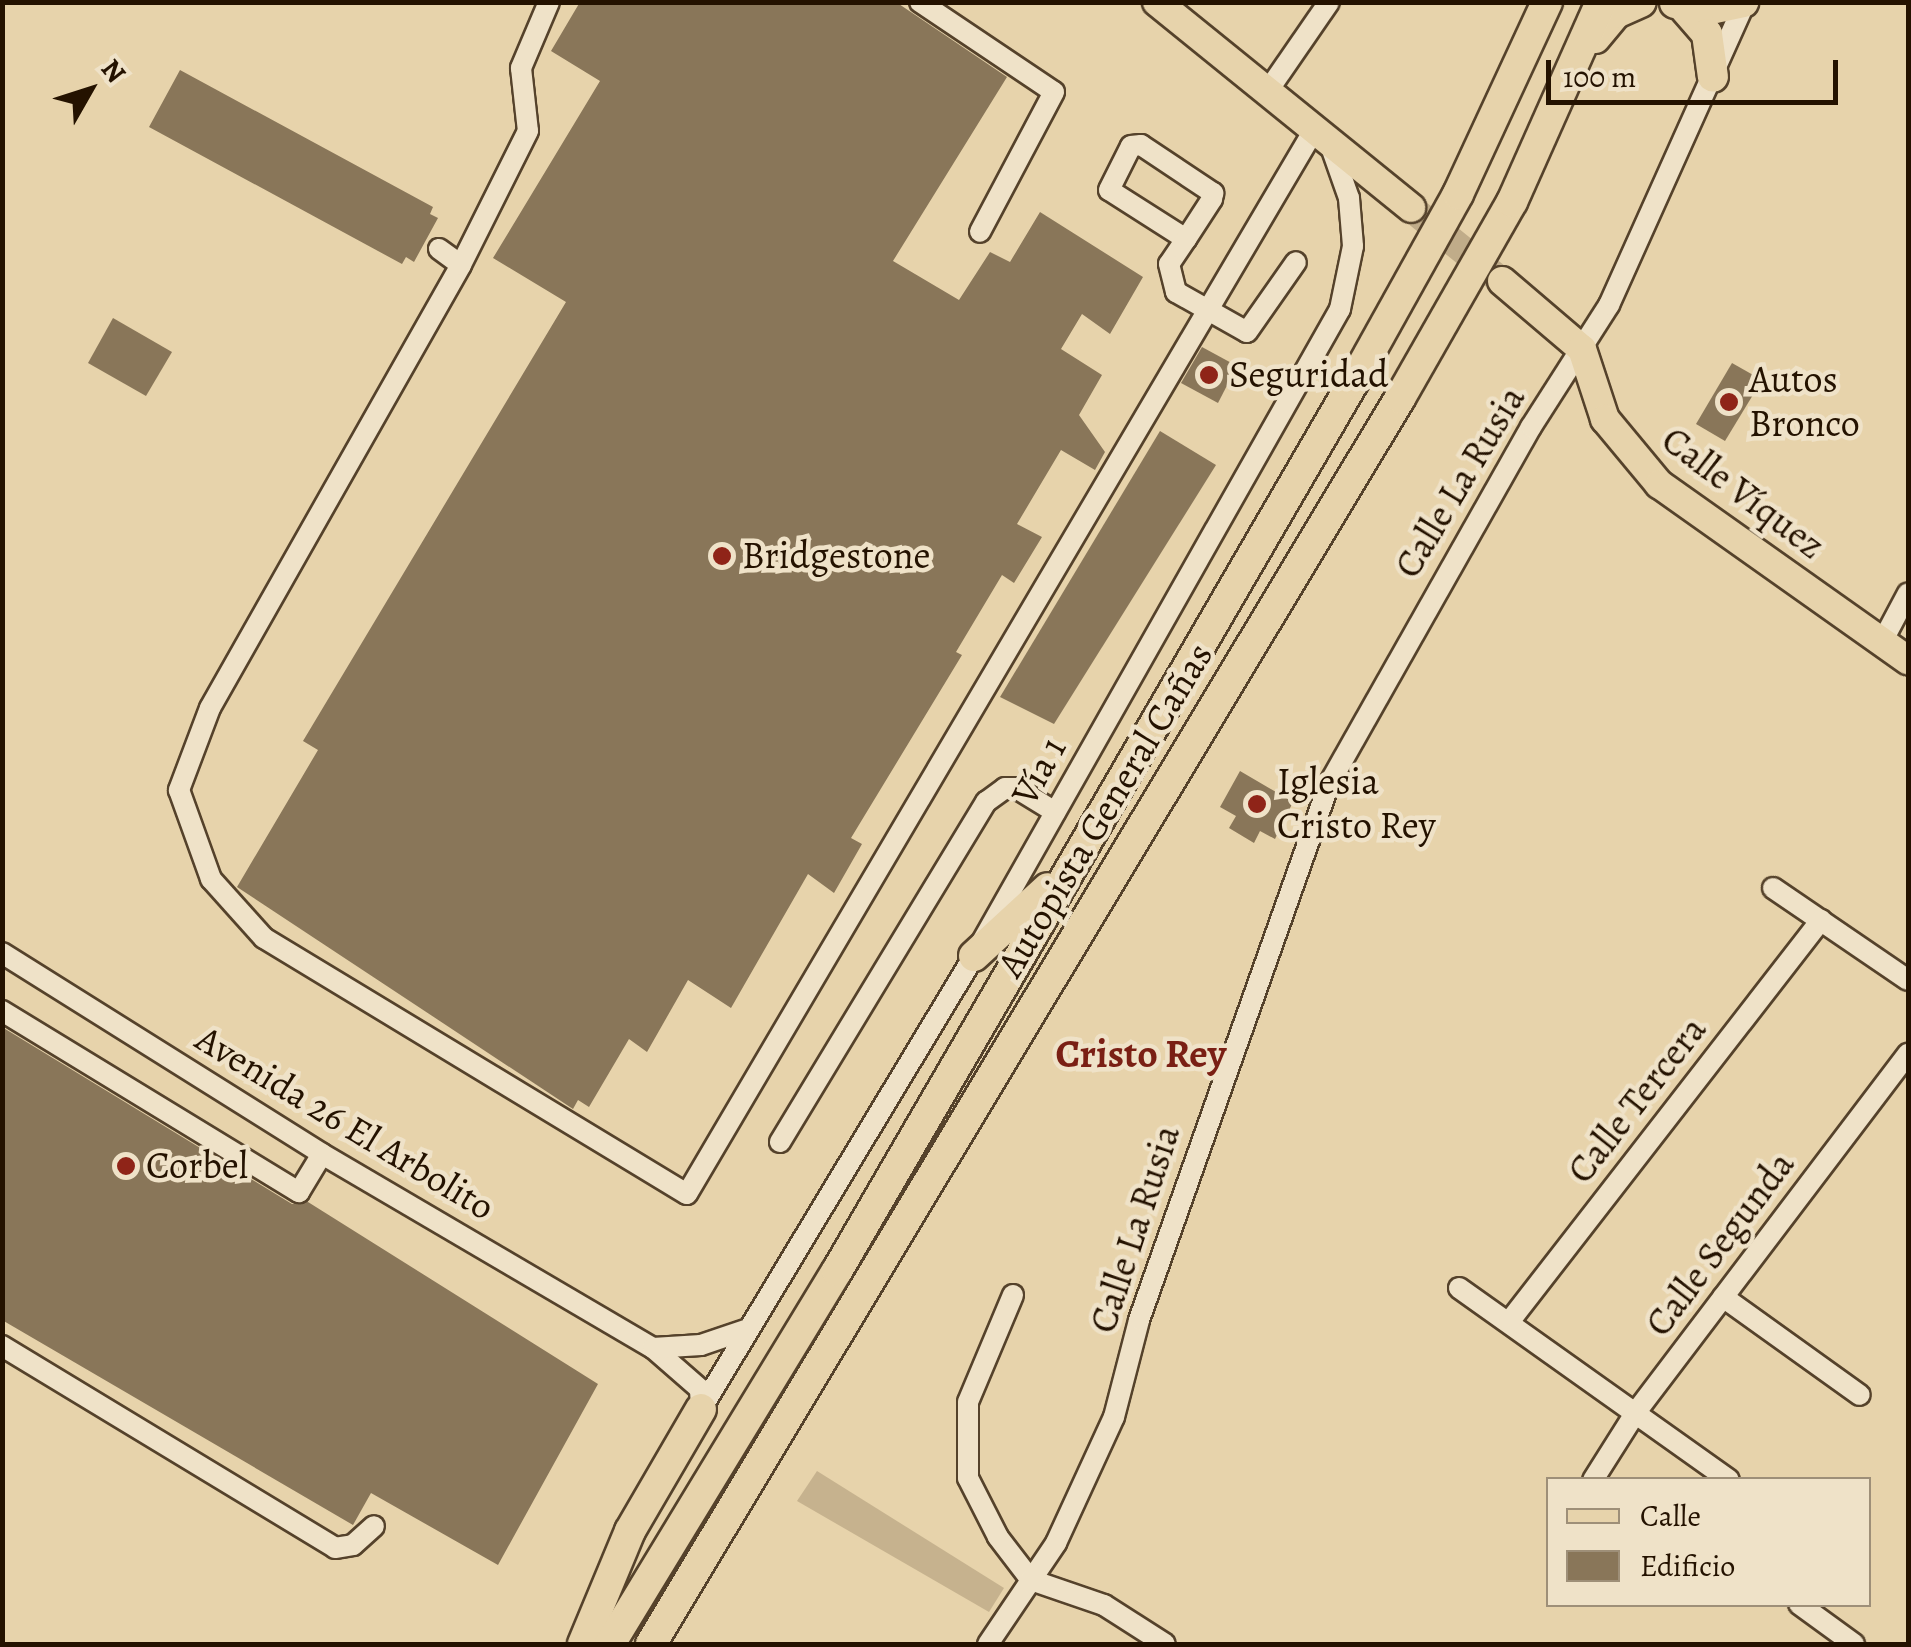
<!DOCTYPE html>
<meta charset="utf-8">
<style>
body{margin:0}
#map{position:relative;width:1911px;height:1647px;overflow:hidden;background:#e7d3ab;font-family:Alegreya,serif}
div>[style]{position:absolute}
[style*='--x']{left:calc(var(--x)*1px);top:calc(var(--y)*1px);width:calc(var(--w)*1px);rotate:calc(var(--a)*1deg)}
.green>*{inset:0;background:#c6b28e}
.building>*{inset:0;background:#897659}
.major-tunnel>*{height:28px;margin-top:-14px;transform-origin:0;background:repeating-linear-gradient(90deg,#c0ac89 0 28px,transparent 0 42px)}
.roads{filter:drop-shadow(2px 0 #55422b) drop-shadow(-2px 0 #55422b) drop-shadow(0 2px #55422b) drop-shadow(0 -2px #55422b)}
.minor>*{height:20px;margin:-10px;padding:0 10px;transform-origin:10px;border-radius:10px;background:#efe2c8}
.major>*{height:28px;margin:-14px;padding:0 14px;transform-origin:14px;border-radius:14px;background:#e7d3ab}
.highway>*{height:30px;margin:-15px;padding:0 15px;transform-origin:15px;border-radius:15px;background:#e7d3ab}
.dots>*{width:28px;height:28px;translate:-50% -50%;box-sizing:border-box;border:5px solid #efe2c8;border-radius:50%}
span{translate:-50% -50%;white-space:nowrap;text-align:center;line-height:1.15;-webkit-text-stroke:9px #efe2c8;paint-order:stroke}
.poi-label{font-size:38px;color:#241200}
.left{translate:0 -50%;text-align:left}
.street-label{font-size:38px;color:#241200}
.neighbourhood-label{font-size:40px;color:#7a1f14;font-weight:700}
.frame{position:absolute;inset:0;border:5px solid #241200;pointer-events:none}
.legend{position:absolute;left:1546px;top:1477px;width:325px;height:130px;box-sizing:border-box;background:#efe2c8;border:2px solid #9e8f78;margin:0;padding:12px 18px;list-style:none;font-size:30px;color:#241200}
.legend li{display:flex;align-items:center;gap:20px;height:50px}
.legend b{width:50px;border:2px solid #9e8f78}
.north{position:absolute;left:40px;top:40px;width:100px;height:100px;-webkit-text-stroke:8px #efe2c8;paint-order:stroke;rotate:51deg;font-size:28px;font-weight:700;line-height:40px;text-align:center;color:#241200}
.north::after{content:'';display:block;margin:auto;width:35px;height:45px;background:#241200;clip-path:polygon(50% 0,100% 100%,50% 72%,0 100%)}
.scale{position:absolute;left:1546px;top:60px;width:292px;height:45px;box-sizing:border-box;border:5px solid #241200;border-top:0;padding-left:12px;font-size:30px;line-height:35px;white-space:nowrap;color:#241200;-webkit-text-stroke:8px #efe2c8;paint-order:stroke}
</style>
<div id="map">
<div class="green">
<div style="clip-path:polygon(817px 1471px,1004px 1588px,989px 1612px,797px 1501px)"></div>
</div>
<div class="building">
<div style="clip-path:polygon(580px 2px,896px 2px,1007px 77px,893px 261px,959px 300px,990px 252px,1010px 262px,1040px 212px,1143px 277px,1110px 334px,1082px 314px,1061px 349px,1102px 375px,1079px 415px,1105px 452px,1095px 470px,1061px 450px,1017px 524px,1042px 537px,1014px 583px,1002px 575px,956px 652px,962px 655px,851px 838px,862px 844px,834px 893px,808px 874px,731px 1008px,688px 980px,647px 1052px,629px 1039px,589px 1107px,578px 1100px,573px 1109px,237px 887px,318px 750px,303px 741px,566px 302px,493px 258px,600px 81px,551px 51px)"></div>
<div style="clip-path:polygon(180px 70px,433px 207px,430px 214px,438px 218px,414px 262px,406px 257px,402px 264px,149px 127px)"></div>
<div style="clip-path:polygon(113px 318px,172px 352px,146px 396px,88px 363px)"></div>
<div style="clip-path:polygon(1202px 347px,1237px 366px,1218px 403px,1181px 383px)"></div>
<div style="clip-path:polygon(1732px 363px,1762px 380px,1725px 441px,1696px 424px)"></div>
<div style="clip-path:polygon(1160px 431px,1216px 465px,1054px 724px,1000px 697px)"></div>
<div style="clip-path:polygon(1240px 771px,1293px 802px,1275px 839px,1260px 831px,1254px 843px,1229px 828px,1236px 816px,1220px 807px)"></div>
<div style="clip-path:polygon(2px 1027px,292px 1204px,308px 1202px,598px 1384px,498px 1565px,371px 1493px,353px 1525px,2px 1320px)"></div>
</div>
<div class="major-tunnel">
<div style="--x:1411;--y:208;--w:108;--a:39"></div>
</div>
<div class="roads">
<div class="minor">
<div style="--x:549;--y:2;--w:72;--a:113"></div>
<div style="--x:521;--y:68;--w:63;--a:83.7"></div>
<div style="--x:528;--y:131;--w:150;--a:116.6"></div>
<div style="--x:461;--y:265;--w:509;--a:119.54"></div>
<div style="--x:210;--y:708;--w:88;--a:110.7"></div>
<div style="--x:179;--y:790;--w:95;--a:70.2"></div>
<div style="--x:211;--y:879;--w:79;--a:48.1"></div>
<div style="--x:264;--y:938;--w:494;--a:31.2"></div>
<div style="--x:687;--y:1194;--w:1235;--a:-59.49"></div>
<div style="--x:920;--y:2;--w:161;--a:33.9"></div>
<div style="--x:1054;--y:92;--w:158;--a:117.9"></div>
<div style="--x:1267;--y:92;--w:109;--a:-55.4"></div>
<div style="--x:1186;--y:239;--w:91;--a:-147.5"></div>
<div style="--x:1109;--y:190;--w:49;--a:-63.4"></div>
<div style="--x:1131;--y:146;--w:10;--a:-6"></div>
<div style="--x:1141;--y:145;--w:87;--a:33.7"></div>
<div style="--x:1213;--y:193;--w:6;--a:99"></div>
<div style="--x:1212;--y:199;--w:48;--a:123"></div>
<div style="--x:1186;--y:239;--w:30;--a:124"></div>
<div style="--x:1169;--y:264;--w:29;--a:76"></div>
<div style="--x:1176;--y:292;--w:81;--a:29.4"></div>
<div style="--x:1247;--y:332;--w:85;--a:-55"></div>
<div style="--x:439;--y:249;--w:27;--a:36"></div>
<div style="--x:1882;--y:642;--w:55;--a:-62"></div>
<div style="--x:1773;--y:888;--w:163;--a:34.3"></div>
<div style="--x:2;--y:953;--w:378;--a:32.1"></div>
<div style="--x:322;--y:1154;--w:384;--a:30.4"></div>
<div style="--x:653;--y:1348;--w:62;--a:41.1"></div>
<div style="--x:700;--y:1389;--w:20;--a:87"></div>
<div style="--x:2;--y:1011;--w:348;--a:31.4"></div>
<div style="--x:299;--y:1192;--w:44;--a:-58.8"></div>
<div style="--x:780;--y:1142;--w:398;--a:-58.8"></div>
<div style="--x:986;--y:802;--w:24;--a:-36"></div>
<div style="--x:1005;--y:788;--w:11;--a:0"></div>
<div style="--x:1016;--y:788;--w:46;--a:31.6"></div>
<div style="--x:1459;--y:1288;--w:331;--a:35.4"></div>
<div style="--x:1013;--y:1295;--w:116;--a:112.8"></div>
<div style="--x:968;--y:1402;--w:76;--a:90"></div>
<div style="--x:968;--y:1478;--w:66;--a:63"></div>
<div style="--x:998;--y:1537;--w:54;--a:52.5"></div>
<div style="--x:1031;--y:1580;--w:77;--a:18.9"></div>
<div style="--x:1104;--y:1605;--w:72;--a:32.6"></div>
<div style="--x:1723;--y:1297;--w:168;--a:35.6"></div>
<div style="--x:1509;--y:1322;--w:509;--a:-52.18"></div>
<div style="--x:2;--y:1346;--w:389;--a:31.2"></div>
<div style="--x:335;--y:1548;--w:18;--a:-9"></div>
<div style="--x:353;--y:1545;--w:28;--a:-42"></div>
<div style="--x:653;--y:1348;--w:48;--a:-3.6"></div>
<div style="--x:701;--y:1345;--w:50;--a:-18.8"></div>
<div style="--x:701;--y:1409;--w:529;--a:-58.92"></div>
<div style="--x:974;--y:956;--w:743;--a:-60.5"></div>
<div style="--x:1340;--y:309;--w:64;--a:-78.3"></div>
<div style="--x:1353;--y:246;--w:48;--a:-94.8"></div>
<div style="--x:1349;--y:198;--w:57;--a:-109.4"></div>
<div style="--x:1593;--y:1480;--w:80;--a:-57.7"></div>
<div style="--x:1636;--y:1412;--w:450;--a:-52.8"></div>
<div style="--x:1799;--y:1604;--w:68;--a:36"></div>
<div style="--x:988;--y:1644;--w:122;--a:-56"></div>
<div style="--x:1056;--y:1543;--w:139;--a:-65.3"></div>
<div style="--x:1114;--y:1417;--w:100;--a:-75.5"></div>
<div style="--x:1139;--y:1320;--w:569;--a:-70.48"></div>
<div style="--x:1329;--y:784;--w:410;--a:-60.5"></div>
<div style="--x:1531;--y:427;--w:145;--a:-57.4"></div>
<div style="--x:1609;--y:305;--w:332;--a:-65.8"></div>
</div>
<div class="major">
<div style="--x:1157;--y:2;--w:327;--a:39"></div>
<div style="--x:1502;--y:281;--w:105;--a:40.4"></div>
<div style="--x:1582;--y:349;--w:74;--a:71.8"></div>
<div style="--x:1605;--y:419;--w:85;--a:50.3"></div>
<div style="--x:1659;--y:484;--w:305;--a:35.3"></div>
</div>
<div class="highway">
<div style="--x:1675;--y:3;--w:40;--a:7.1"></div>
<div style="--x:1715;--y:8;--w:29;--a:-12"></div>
<div style="--x:1680;--y:3;--w:41;--a:48.9"></div>
<div style="--x:1707;--y:34;--w:43;--a:82.1"></div>
<div style="--x:1595;--y:38;--w:33;--a:-50"></div>
<div style="--x:1616;--y:13;--w:27;--a:-24"></div>
<div style="--x:974;--y:956;--w:100;--a:-42.6"></div>
<div style="--x:583;--y:1644;--w:122;--a:-67.4"></div>
<div style="--x:630;--y:1531;--w:141;--a:-59.8"></div>
<div style="--x:610;--y:1644;--w:437;--a:-58.7"></div>
<div style="--x:837;--y:1271;--w:1029;--a:-59.85"></div>
<div style="--x:1354;--y:381;--w:214;--a:-60.9"></div>
<div style="--x:1458;--y:194;--w:212;--a:-65.1"></div>
<div style="--x:651;--y:1644;--w:1454;--a:-58.99"></div>
<div style="--x:1400;--y:398;--w:226;--a:-60.3"></div>
<div style="--x:1512;--y:202;--w:219;--a:-66"></div>
</div>
</div>
<div class="dots">
<div style="left:1209px;top:375px;background:#8f2418"></div>
<div style="left:1729px;top:402px;background:#8f2418"></div>
<div style="left:722px;top:556px;background:#8f2418"></div>
<div style="left:1257px;top:804px;background:#8f2418"></div>
<div style="left:126px;top:1166px;background:#8f2418"></div>
</div>
<div class="poi-label">
<span class="left" style="left:1229px;top:375px">Seguridad</span>
<span class="left" style="left:1749px;top:402px">Autos<br>Bronco</span>
<span class="left" style="left:742px;top:556px">Bridgestone</span>
<span class="left" style="left:1277px;top:804px">Iglesia<br>Cristo Rey</span>
<span class="left" style="left:146px;top:1166px">Corbel</span>
</div>
<div class="street-label">
<span style="left:1460px;top:482px;rotate:-59deg">Calle La Rusia</span>
<span style="left:1743px;top:493px;rotate:37deg">Calle Víquez</span>
<span style="left:1039px;top:771px;rotate:-61deg">Vía 1</span>
<span style="left:1105px;top:810px;rotate:-59deg">Autopista General Cañas</span>
<span style="left:1637px;top:1100px;rotate:-52deg">Calle Tercera</span>
<span style="left:345px;top:1123px;rotate:31deg">Avenida 26 El Arbolito</span>
<span style="left:1135px;top:1229px;rotate:-72deg">Calle La Rusia</span>
<span style="left:1720px;top:1244px;rotate:-53deg">Calle Segunda</span>
</div>
<div class="neighbourhood-label">
<span style="left:1141px;top:1054px">Cristo Rey</span>
</div>
<div class="frame"></div>
<ul class="legend">
<li><b style="height:12px;background:#e7d3ab"></b>Calle</li>
<li><b style="height:28px;background:#897659"></b>Edificio</li>
</ul>
<div class="north">N</div>
<div class="scale">100 m</div>
</div>
